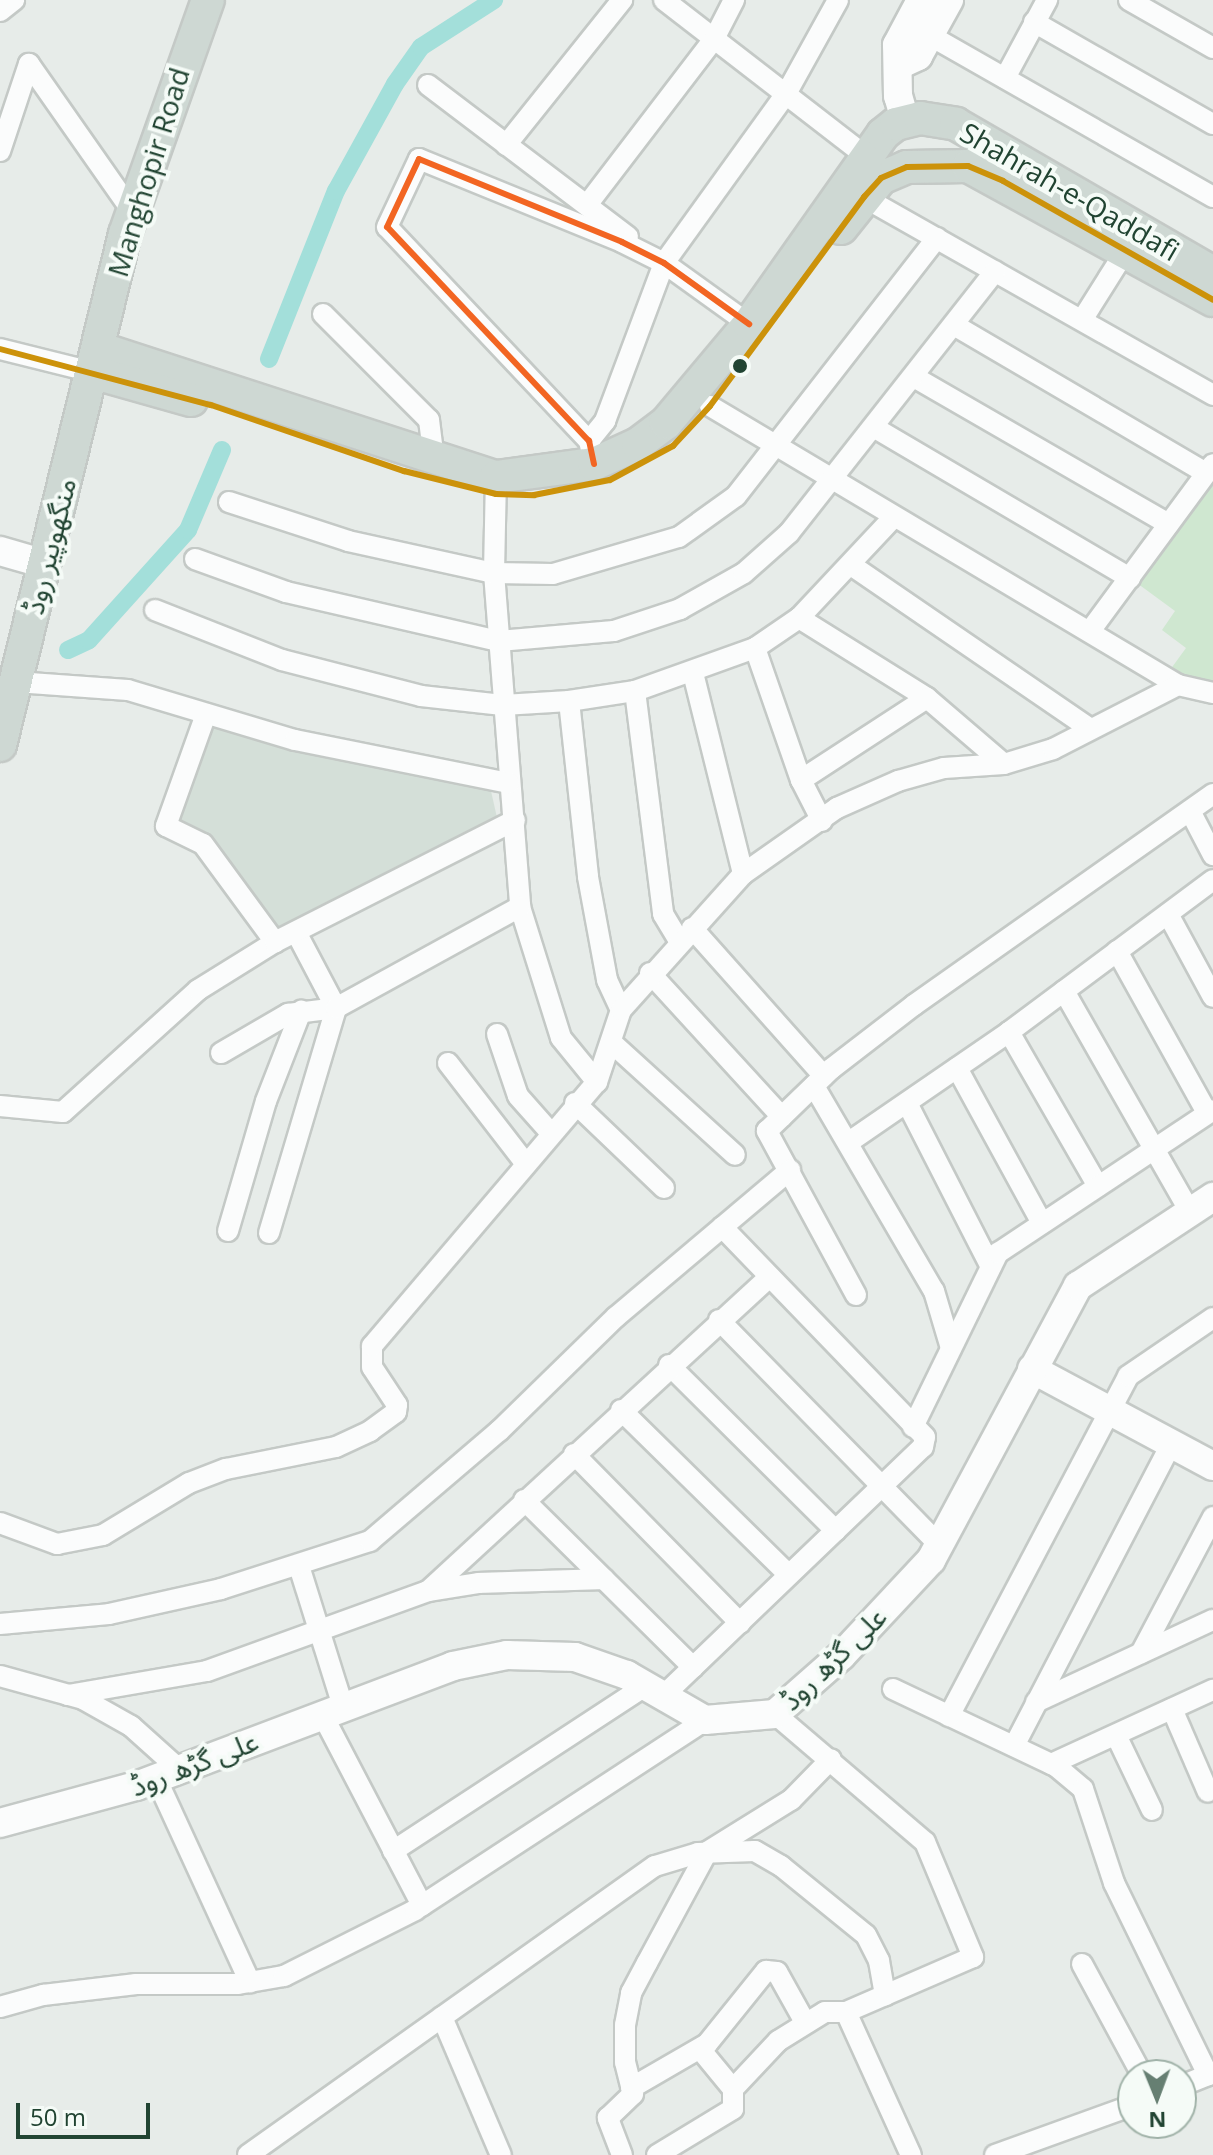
<!DOCTYPE html>
<meta charset="utf-8">
<style>
body{margin:0}
#map{position:relative;width:1213px;height:2155px;overflow:hidden;background:#e7ece9;font-family:"Open Sans","Noto Sans Arabic",sans-serif}
div>[style]{position:absolute}
[style*='--x']{left:calc(var(--x)*1px);top:calc(var(--y)*1px);width:calc(var(--w)*1px);rotate:calc(var(--a)*1deg)}
.built>*{inset:0;background:#d4dfd8}
.green>*{inset:0;background:#cfe7d0}
.canal>*{height:18px;margin:-9px;padding:0 9px;transform-origin:9px;border-radius:9px;background:#a3dfda}
.roads{filter:drop-shadow(2px 0 #c4c9c6) drop-shadow(-2px 0 #c4c9c6) drop-shadow(0 2px #c4c9c6) drop-shadow(0 -2px #c4c9c6)}
.street>*{height:20px;margin:-10px;padding:0 10px;transform-origin:10px;border-radius:10px;background:#fbfcfc}
.secondary>*{height:28px;margin:-14px;padding:0 14px;transform-origin:14px;border-radius:14px;background:#fbfcfc}
.primary>*{height:32px;margin:-16px;padding:0 16px;transform-origin:16px;border-radius:16px;background:#ced8d3}
.bus-1>*{height:6px;margin:-3px;padding:0 3px;transform-origin:3px;border-radius:3px;background:#cc920a}
.bus-2>*{height:6px;margin:-3px;padding:0 3px;transform-origin:3px;border-radius:3px;background:#f26522}
.dots>*{width:22px;height:22px;translate:-50% -50%;box-sizing:border-box;border:4px solid #f5fbf7;border-radius:50%}
span{translate:-50% -50%;white-space:nowrap;text-align:center;line-height:1.15;-webkit-text-stroke:8px #f5fbf7;paint-order:stroke}
.street-label{font-size:28px;color:#214432}
.north{position:absolute;left:1117px;top:2059px;width:80px;height:80px;box-sizing:border-box;background:#f5fbf7;border:2px solid #a0b2a8;border-radius:50%;rotate:179deg;font-size:22px;font-weight:700;line-height:32px;text-align:center;color:#214432}
.north::after{content:'';display:block;margin:auto;width:28px;height:36px;background:#667f72;clip-path:polygon(50% 0,100% 100%,50% 72%,0 100%)}
.scale{position:absolute;left:16px;top:2103px;width:134px;height:36px;box-sizing:border-box;border:4px solid #214432;border-top:0;padding-left:10px;font-size:24px;line-height:28px;white-space:nowrap;color:#214432;-webkit-text-stroke:6px #f5fbf7;paint-order:stroke}
</style>
<div id="map">
<div class="built">
<div style="clip-path:polygon(208px 726px,491px 791px,498px 822px,276px 931px,175px 821px)"></div>
</div>
<div class="green">
<div style="clip-path:polygon(1213px 467px,1213px 686px,1170px 670px,1186px 648px,1162px 630px,1175px 611px,1130px 578px)"></div>
</div>
<div class="canal">
<div style="--x:269;--y:359;--w:181;--a:-68.3"></div>
<div style="--x:336;--y:191;--w:122;--a:-61.1"></div>
<div style="--x:395;--y:84;--w:45;--a:-54.9"></div>
<div style="--x:421;--y:47;--w:87;--a:-32.8"></div>
<div style="--x:68;--y:650;--w:23;--a:-25"></div>
<div style="--x:89;--y:640;--w:148;--a:-48"></div>
<div style="--x:188;--y:530;--w:87;--a:-67"></div>
</div>
<div class="roads">
<div class="street">
<div style="--x:664;--y:0;--w:255;--a:37.7"></div>
<div style="--x:1129;--y:0;--w:97;--a:29.7"></div>
<div style="--x:0;--y:11;--w:18;--a:-38"></div>
<div style="--x:1034;--y:22;--w:206;--a:29.7"></div>
<div style="--x:929;--y:35;--w:327;--a:29.7"></div>
<div style="--x:1005;--y:78;--w:89;--a:-61.7"></div>
<div style="--x:428;--y:85;--w:251;--a:37.2"></div>
<div style="--x:506;--y:145;--w:186;--a:-51.3"></div>
<div style="--x:0;--y:151;--w:92;--a:-71.6"></div>
<div style="--x:29;--y:64;--w:179;--a:55"></div>
<div style="--x:858;--y:194;--w:408;--a:29.5"></div>
<div style="--x:587;--y:205;--w:209;--a:-52.6"></div>
<div style="--x:714;--y:39;--w:44;--a:-62.9"></div>
<div style="--x:323;--y:314;--w:150;--a:45"></div>
<div style="--x:429;--y:420;--w:40;--a:82.9"></div>
<div style="--x:1082;--y:320;--w:83;--a:-57.8"></div>
<div style="--x:954;--y:325;--w:292;--a:30.4"></div>
<div style="--x:0;--y:349;--w:95;--a:14"></div>
<div style="--x:914;--y:377;--w:294;--a:30"></div>
<div style="--x:710;--y:406;--w:545;--a:30.8"></div>
<div style="--x:1178;--y:685;--w:36;--a:13"></div>
<div style="--x:875;--y:428;--w:296;--a:30.5"></div>
<div style="--x:589;--y:441;--w:26;--a:-51"></div>
<div style="--x:605;--y:421;--w:169;--a:-69.5"></div>
<div style="--x:664;--y:263;--w:208;--a:-54.2"></div>
<div style="--x:786;--y:94;--w:107;--a:-61"></div>
<div style="--x:594;--y:464;--w:24;--a:-102"></div>
<div style="--x:589;--y:441;--w:294;--a:-133.3"></div>
<div style="--x:387;--y:227;--w:75;--a:-64.8"></div>
<div style="--x:419;--y:159;--w:219;--a:22.2"></div>
<div style="--x:622;--y:242;--w:47;--a:26.6"></div>
<div style="--x:664;--y:263;--w:105;--a:35.7"></div>
<div style="--x:496;--y:477;--w:96;--a:91.2"></div>
<div style="--x:494;--y:573;--w:335;--a:85.5"></div>
<div style="--x:520;--y:907;--w:137;--a:72.6"></div>
<div style="--x:561;--y:1038;--w:57;--a:50.7"></div>
<div style="--x:229;--y:502;--w:125;--a:18.1"></div>
<div style="--x:348;--y:541;--w:149;--a:12.4"></div>
<div style="--x:494;--y:573;--w:59;--a:1"></div>
<div style="--x:553;--y:574;--w:131;--a:-16.4"></div>
<div style="--x:679;--y:537;--w:70;--a:-35.7"></div>
<div style="--x:736;--y:496;--w:327;--a:-52.1"></div>
<div style="--x:195;--y:559;--w:97;--a:19.9"></div>
<div style="--x:286;--y:592;--w:219;--a:13"></div>
<div style="--x:499;--y:641;--w:115;--a:-5"></div>
<div style="--x:614;--y:631;--w:70;--a:-18.4"></div>
<div style="--x:680;--y:609;--w:73;--a:-29.4"></div>
<div style="--x:744;--y:573;--w:60;--a:-41.6"></div>
<div style="--x:789;--y:533;--w:333;--a:-51.8"></div>
<div style="--x:851;--y:565;--w:288;--a:34.4"></div>
<div style="--x:155;--y:610;--w:136;--a:21.5"></div>
<div style="--x:282;--y:660;--w:144;--a:14.5"></div>
<div style="--x:421;--y:696;--w:82;--a:6.3"></div>
<div style="--x:503;--y:705;--w:66;--a:-3.5"></div>
<div style="--x:569;--y:701;--w:67;--a:-8.6"></div>
<div style="--x:635;--y:691;--w:127;--a:-19.7"></div>
<div style="--x:755;--y:648;--w:53;--a:-34.3"></div>
<div style="--x:799;--y:618;--w:139;--a:-46.8"></div>
<div style="--x:799;--y:618;--w:151;--a:32"></div>
<div style="--x:927;--y:698;--w:101;--a:40.6"></div>
<div style="--x:1090;--y:631;--w:207;--a:-53.6"></div>
<div style="--x:755;--y:648;--w:140;--a:70.8"></div>
<div style="--x:801;--y:780;--w:46;--a:62.9"></div>
<div style="--x:693;--y:673;--w:207;--a:76"></div>
<div style="--x:16;--y:682;--w:112;--a:4.1"></div>
<div style="--x:128;--y:690;--w:174;--a:16.7"></div>
<div style="--x:295;--y:740;--w:218;--a:11.4"></div>
<div style="--x:635;--y:691;--w:225;--a:82.8"></div>
<div style="--x:663;--y:914;--w:31;--a:59"></div>
<div style="--x:569;--y:701;--w:177;--a:83.8"></div>
<div style="--x:588;--y:877;--w:105;--a:79.5"></div>
<div style="--x:607;--y:980;--w:33;--a:65"></div>
<div style="--x:206;--y:714;--w:119;--a:109.7"></div>
<div style="--x:166;--y:826;--w:41;--a:25.9"></div>
<div style="--x:203;--y:844;--w:122;--a:53.7"></div>
<div style="--x:801;--y:780;--w:150;--a:-33.1"></div>
<div style="--x:1190;--y:811;--w:50;--a:62.4"></div>
<div style="--x:1168;--y:914;--w:94;--a:61.5"></div>
<div style="--x:692;--y:928;--w:198;--a:48.3"></div>
<div style="--x:1117;--y:951;--w:185;--a:60.9"></div>
<div style="--x:650;--y:973;--w:195;--a:47.5"></div>
<div style="--x:1064;--y:991;--w:254;--a:60.3"></div>
<div style="--x:1009;--y:1032;--w:178;--a:60"></div>
<div style="--x:497;--y:1034;--w:65;--a:71.3"></div>
<div style="--x:518;--y:1096;--w:48;--a:48.4"></div>
<div style="--x:612;--y:1043;--w:166;--a:42.3"></div>
<div style="--x:221;--y:1053;--w:78;--a:-30.2"></div>
<div style="--x:288;--y:1014;--w:48;--a:-7.1"></div>
<div style="--x:336;--y:1008;--w:86;--a:-117.8"></div>
<div style="--x:448;--y:1063;--w:128;--a:52.3"></div>
<div style="--x:957;--y:1068;--w:177;--a:61.3"></div>
<div style="--x:814;--y:1086;--w:238;--a:59.7"></div>
<div style="--x:934;--y:1291;--w:59;--a:73.4"></div>
<div style="--x:575;--y:1103;--w:123;--a:43.7"></div>
<div style="--x:907;--y:1103;--w:184;--a:62.9"></div>
<div style="--x:0;--y:1106;--w:63;--a:5.4"></div>
<div style="--x:63;--y:1112;--w:182;--a:-42.1"></div>
<div style="--x:198;--y:990;--w:91;--a:-31.9"></div>
<div style="--x:275;--y:942;--w:269;--a:-26.9"></div>
<div style="--x:849;--y:1142;--w:194;--a:-34.5"></div>
<div style="--x:1009;--y:1032;--w:254;--a:-36.7"></div>
<div style="--x:228;--y:1231;--w:135;--a:-73.7"></div>
<div style="--x:266;--y:1101;--w:97;--a:-68.7"></div>
<div style="--x:269;--y:1233;--w:235;--a:-73.4"></div>
<div style="--x:336;--y:1008;--w:210;--a:-28.8"></div>
<div style="--x:856;--y:1295;--w:187;--a:-118.5"></div>
<div style="--x:767;--y:1131;--w:89;--a:-44.1"></div>
<div style="--x:831;--y:1069;--w:105;--a:-37.6"></div>
<div style="--x:914;--y:1005;--w:366;--a:-35.2"></div>
<div style="--x:719;--y:1320;--w:315;--a:45.6"></div>
<div style="--x:669;--y:1365;--w:235;--a:44.8"></div>
<div style="--x:621;--y:1410;--w:235;--a:44.5"></div>
<div style="--x:913;--y:1427;--w:194;--a:-64"></div>
<div style="--x:998;--y:1253;--w:258;--a:-33.6"></div>
<div style="--x:574;--y:1454;--w:237;--a:45.5"></div>
<div style="--x:524;--y:1500;--w:238;--a:44.7"></div>
<div style="--x:0;--y:1523;--w:61;--a:20.2"></div>
<div style="--x:57;--y:1544;--w:47;--a:-11.1"></div>
<div style="--x:103;--y:1535;--w:100;--a:-31.2"></div>
<div style="--x:189;--y:1483;--w:40;--a:-21"></div>
<div style="--x:226;--y:1469;--w:112;--a:-11.3"></div>
<div style="--x:336;--y:1447;--w:38;--a:-25"></div>
<div style="--x:370;--y:1431;--w:32;--a:-36"></div>
<div style="--x:396;--y:1412;--w:7;--a:-82"></div>
<div style="--x:397;--y:1405;--w:45;--a:-123.3"></div>
<div style="--x:372;--y:1367;--w:21;--a:-90"></div>
<div style="--x:372;--y:1346;--w:347;--a:-49.6"></div>
<div style="--x:597;--y:1082;--w:76;--a:-71.6"></div>
<div style="--x:621;--y:1010;--w:183;--a:-48.1"></div>
<div style="--x:743;--y:874;--w:115;--a:-35.1"></div>
<div style="--x:837;--y:808;--w:67;--a:-23.9"></div>
<div style="--x:898;--y:781;--w:48;--a:-15.8"></div>
<div style="--x:944;--y:768;--w:60;--a:-3.8"></div>
<div style="--x:1004;--y:764;--w:51;--a:-17"></div>
<div style="--x:1053;--y:749;--w:140;--a:-27.1"></div>
<div style="--x:299;--y:1566;--w:147;--a:72.6"></div>
<div style="--x:428;--y:1591;--w:464;--a:-42.6"></div>
<div style="--x:0;--y:1624;--w:109;--a:-5.2"></div>
<div style="--x:109;--y:1614;--w:115;--a:-12.6"></div>
<div style="--x:221;--y:1589;--w:157;--a:-17.9"></div>
<div style="--x:370;--y:1541;--w:170;--a:-40.5"></div>
<div style="--x:499;--y:1431;--w:163;--a:-44.3"></div>
<div style="--x:616;--y:1317;--w:228;--a:-40.2"></div>
<div style="--x:1141;--y:1653;--w:154;--a:-62.1"></div>
<div style="--x:0;--y:1676;--w:86;--a:15.5"></div>
<div style="--x:83;--y:1699;--w:55;--a:29.4"></div>
<div style="--x:131;--y:1726;--w:64;--a:41.9"></div>
<div style="--x:893;--y:1689;--w:182;--a:25.4"></div>
<div style="--x:1057;--y:1767;--w:34;--a:40"></div>
<div style="--x:1083;--y:1789;--w:99;--a:71.7"></div>
<div style="--x:1114;--y:1883;--w:214;--a:63.9"></div>
<div style="--x:68;--y:1695;--w:141;--a:-9.8"></div>
<div style="--x:207;--y:1671;--w:235;--a:-19.9"></div>
<div style="--x:428;--y:1591;--w:52;--a:-8.9"></div>
<div style="--x:479;--y:1583;--w:125;--a:-1.8"></div>
<div style="--x:663;--y:1696;--w:360;--a:-43.8"></div>
<div style="--x:923;--y:1447;--w:10;--a:-79"></div>
<div style="--x:925;--y:1437;--w:292;--a:-134"></div>
<div style="--x:1036;--y:1702;--w:195;--a:-24.9"></div>
<div style="--x:1172;--y:1709;--w:90;--a:66.6"></div>
<div style="--x:322;--y:1714;--w:216;--a:62.4"></div>
<div style="--x:775;--y:1714;--w:197;--a:40.5"></div>
<div style="--x:925;--y:1842;--w:125;--a:67.3"></div>
<div style="--x:973;--y:1957;--w:138;--a:156.6"></div>
<div style="--x:846;--y:2012;--w:157;--a:65.6"></div>
<div style="--x:949;--y:1716;--w:384;--a:-62.2"></div>
<div style="--x:1128;--y:1376;--w:103;--a:-34.3"></div>
<div style="--x:1116;--y:1735;--w:83;--a:64.4"></div>
<div style="--x:1014;--y:1746;--w:342;--a:-62.5"></div>
<div style="--x:1051;--y:1764;--w:178;--a:-24.6"></div>
<div style="--x:156;--y:1778;--w:225;--a:65.3"></div>
<div style="--x:393;--y:1851;--w:301;--a:-33.2"></div>
<div style="--x:1082;--y:1964;--w:126;--a:61.6"></div>
<div style="--x:0;--y:2007;--w:45;--a:-15.6"></div>
<div style="--x:43;--y:1995;--w:94;--a:-6.7"></div>
<div style="--x:136;--y:1984;--w:102;--a:0"></div>
<div style="--x:238;--y:1984;--w:47;--a:-9.9"></div>
<div style="--x:284;--y:1976;--w:147;--a:-26.7"></div>
<div style="--x:415;--y:1910;--w:347;--a:-33.2"></div>
<div style="--x:442;--y:2017;--w:150;--a:66.9"></div>
<div style="--x:700;--y:2049;--w:52;--a:50.5"></div>
<div style="--x:1181;--y:2086;--w:35;--a:-22"></div>
<div style="--x:631;--y:2088;--w:88;--a:-30.1"></div>
<div style="--x:707;--y:2044;--w:94;--a:-51.1"></div>
<div style="--x:766;--y:1971;--w:11;--a:5"></div>
<div style="--x:777;--y:1972;--w:57;--a:60.8"></div>
<div style="--x:248;--y:2155;--w:499;--a:-35.4"></div>
<div style="--x:655;--y:1866;--w:45;--a:-16.8"></div>
<div style="--x:698;--y:1853;--w:57;--a:-2"></div>
<div style="--x:755;--y:1851;--w:30;--a:30"></div>
<div style="--x:781;--y:1866;--w:109;--a:39.1"></div>
<div style="--x:866;--y:1935;--w:29;--a:63"></div>
<div style="--x:879;--y:1961;--w:35;--a:80"></div>
<div style="--x:622;--y:2155;--w:40;--a:-111"></div>
<div style="--x:608;--y:2118;--w:35;--a:-44"></div>
<div style="--x:633;--y:2094;--w:33;--a:-104"></div>
<div style="--x:625;--y:2062;--w:37;--a:-90"></div>
<div style="--x:625;--y:2025;--w:33;--a:-79"></div>
<div style="--x:631;--y:1993;--w:34;--a:-62"></div>
<div style="--x:647;--y:1963;--w:126;--a:-61.6"></div>
<div style="--x:707;--y:1852;--w:99;--a:-31.8"></div>
<div style="--x:791;--y:1800;--w:57;--a:-45.7"></div>
<div style="--x:657;--y:2155;--w:89;--a:-31.2"></div>
<div style="--x:733;--y:2109;--w:20;--a:-90"></div>
<div style="--x:733;--y:2089;--w:66;--a:-46.8"></div>
<div style="--x:778;--y:2041;--w:55;--a:-31.7"></div>
<div style="--x:825;--y:2012;--w:21;--a:0"></div>
<div style="--x:995;--y:2155;--w:147;--a:-19.9"></div>
</div>
<div class="secondary">
<div style="--x:901;--y:64;--w:19;--a:-25"></div>
<div style="--x:918;--y:56;--w:64;--a:-61"></div>
<div style="--x:905;--y:120;--w:25;--a:-106"></div>
<div style="--x:898;--y:96;--w:51;--a:-91.1"></div>
<div style="--x:897;--y:45;--w:51;--a:-61.9"></div>
<div style="--x:0;--y:551;--w:47;--a:16.1"></div>
<div style="--x:1032;--y:1369;--w:205;--a:28.2"></div>
<div style="--x:0;--y:1823;--w:141;--a:-15.2"></div>
<div style="--x:136;--y:1786;--w:339;--a:-20.7"></div>
<div style="--x:453;--y:1666;--w:55;--a:-11.5"></div>
<div style="--x:507;--y:1655;--w:68;--a:1.7"></div>
<div style="--x:575;--y:1657;--w:55;--a:19.1"></div>
<div style="--x:627;--y:1675;--w:90;--a:30"></div>
<div style="--x:705;--y:1720;--w:70;--a:-4.9"></div>
<div style="--x:775;--y:1714;--w:89;--a:-41.4"></div>
<div style="--x:842;--y:1655;--w:130;--a:-46.9"></div>
<div style="--x:931;--y:1560;--w:311;--a:-61.8"></div>
<div style="--x:1078;--y:1286;--w:162;--a:-33.4"></div>
</div>
<div class="primary">
<div style="--x:841;--y:228;--w:64;--a:-51.3"></div>
<div style="--x:881;--y:178;--w:28;--a:-23"></div>
<div style="--x:907;--y:167;--w:61;--a:-0.9"></div>
<div style="--x:968;--y:166;--w:279;--a:28.7"></div>
<div style="--x:98;--y:348;--w:418;--a:18"></div>
<div style="--x:496;--y:477;--w:99;--a:-7.6"></div>
<div style="--x:594;--y:464;--w:48;--a:-24.4"></div>
<div style="--x:638;--y:444;--w:35;--a:-37"></div>
<div style="--x:666;--y:423;--w:129;--a:-50"></div>
<div style="--x:749;--y:324;--w:232;--a:-54.8"></div>
<div style="--x:883;--y:134;--w:16;--a:-38"></div>
<div style="--x:896;--y:124;--w:25;--a:-14"></div>
<div style="--x:920;--y:118;--w:36;--a:9"></div>
<div style="--x:956;--y:124;--w:297;--a:30.1"></div>
<div style="--x:92;--y:372;--w:103;--a:15.8"></div>
<div style="--x:0;--y:745;--w:526;--a:-76.25"></div>
<div style="--x:125;--y:234;--w:248;--a:-70.5"></div>
</div>
</div>
<div class="bus-1">
<div style="--x:0;--y:349;--w:218;--a:14.9"></div>
<div style="--x:211;--y:405;--w:204;--a:18.9"></div>
<div style="--x:404;--y:471;--w:95;--a:14"></div>
<div style="--x:496;--y:494;--w:38;--a:2"></div>
<div style="--x:534;--y:495;--w:77;--a:-11.2"></div>
<div style="--x:610;--y:480;--w:72;--a:-28.4"></div>
<div style="--x:673;--y:446;--w:54;--a:-47.2"></div>
<div style="--x:710;--y:406;--w:260;--a:-53.6"></div>
<div style="--x:864;--y:197;--w:25;--a:-48"></div>
<div style="--x:881;--y:178;--w:28;--a:-23"></div>
<div style="--x:907;--y:167;--w:61;--a:-0.9"></div>
<div style="--x:968;--y:166;--w:38;--a:23"></div>
<div style="--x:1003;--y:181;--w:241;--a:29.5"></div>
</div>
<div class="bus-2">
<div style="--x:594;--y:464;--w:24;--a:-102"></div>
<div style="--x:589;--y:441;--w:294;--a:-133.3"></div>
<div style="--x:387;--y:227;--w:75;--a:-64.8"></div>
<div style="--x:419;--y:159;--w:219;--a:22.2"></div>
<div style="--x:622;--y:242;--w:47;--a:26.6"></div>
<div style="--x:664;--y:263;--w:105;--a:35.7"></div>
</div>
<div class="dots">
<div style="left:740px;top:366px;background:#214432"></div>
</div>
<div class="street-label">
<span style="left:148px;top:172px;rotate:-73deg">Manghopir Road</span>
<span style="left:1070px;top:191px;rotate:30deg">Shahrah-e-Qaddafi</span>
<span style="left:49px;top:546px;rotate:-76deg">منگھوپیر روڈ</span>
<span style="left:833px;top:1658px;rotate:-44deg">علی گڑھ روڈ</span>
<span style="left:194px;top:1763px;rotate:-21deg">علی گڑھ روڈ</span>
</div>
<div class="north">N</div>
<div class="scale">50 m</div>
</div>
